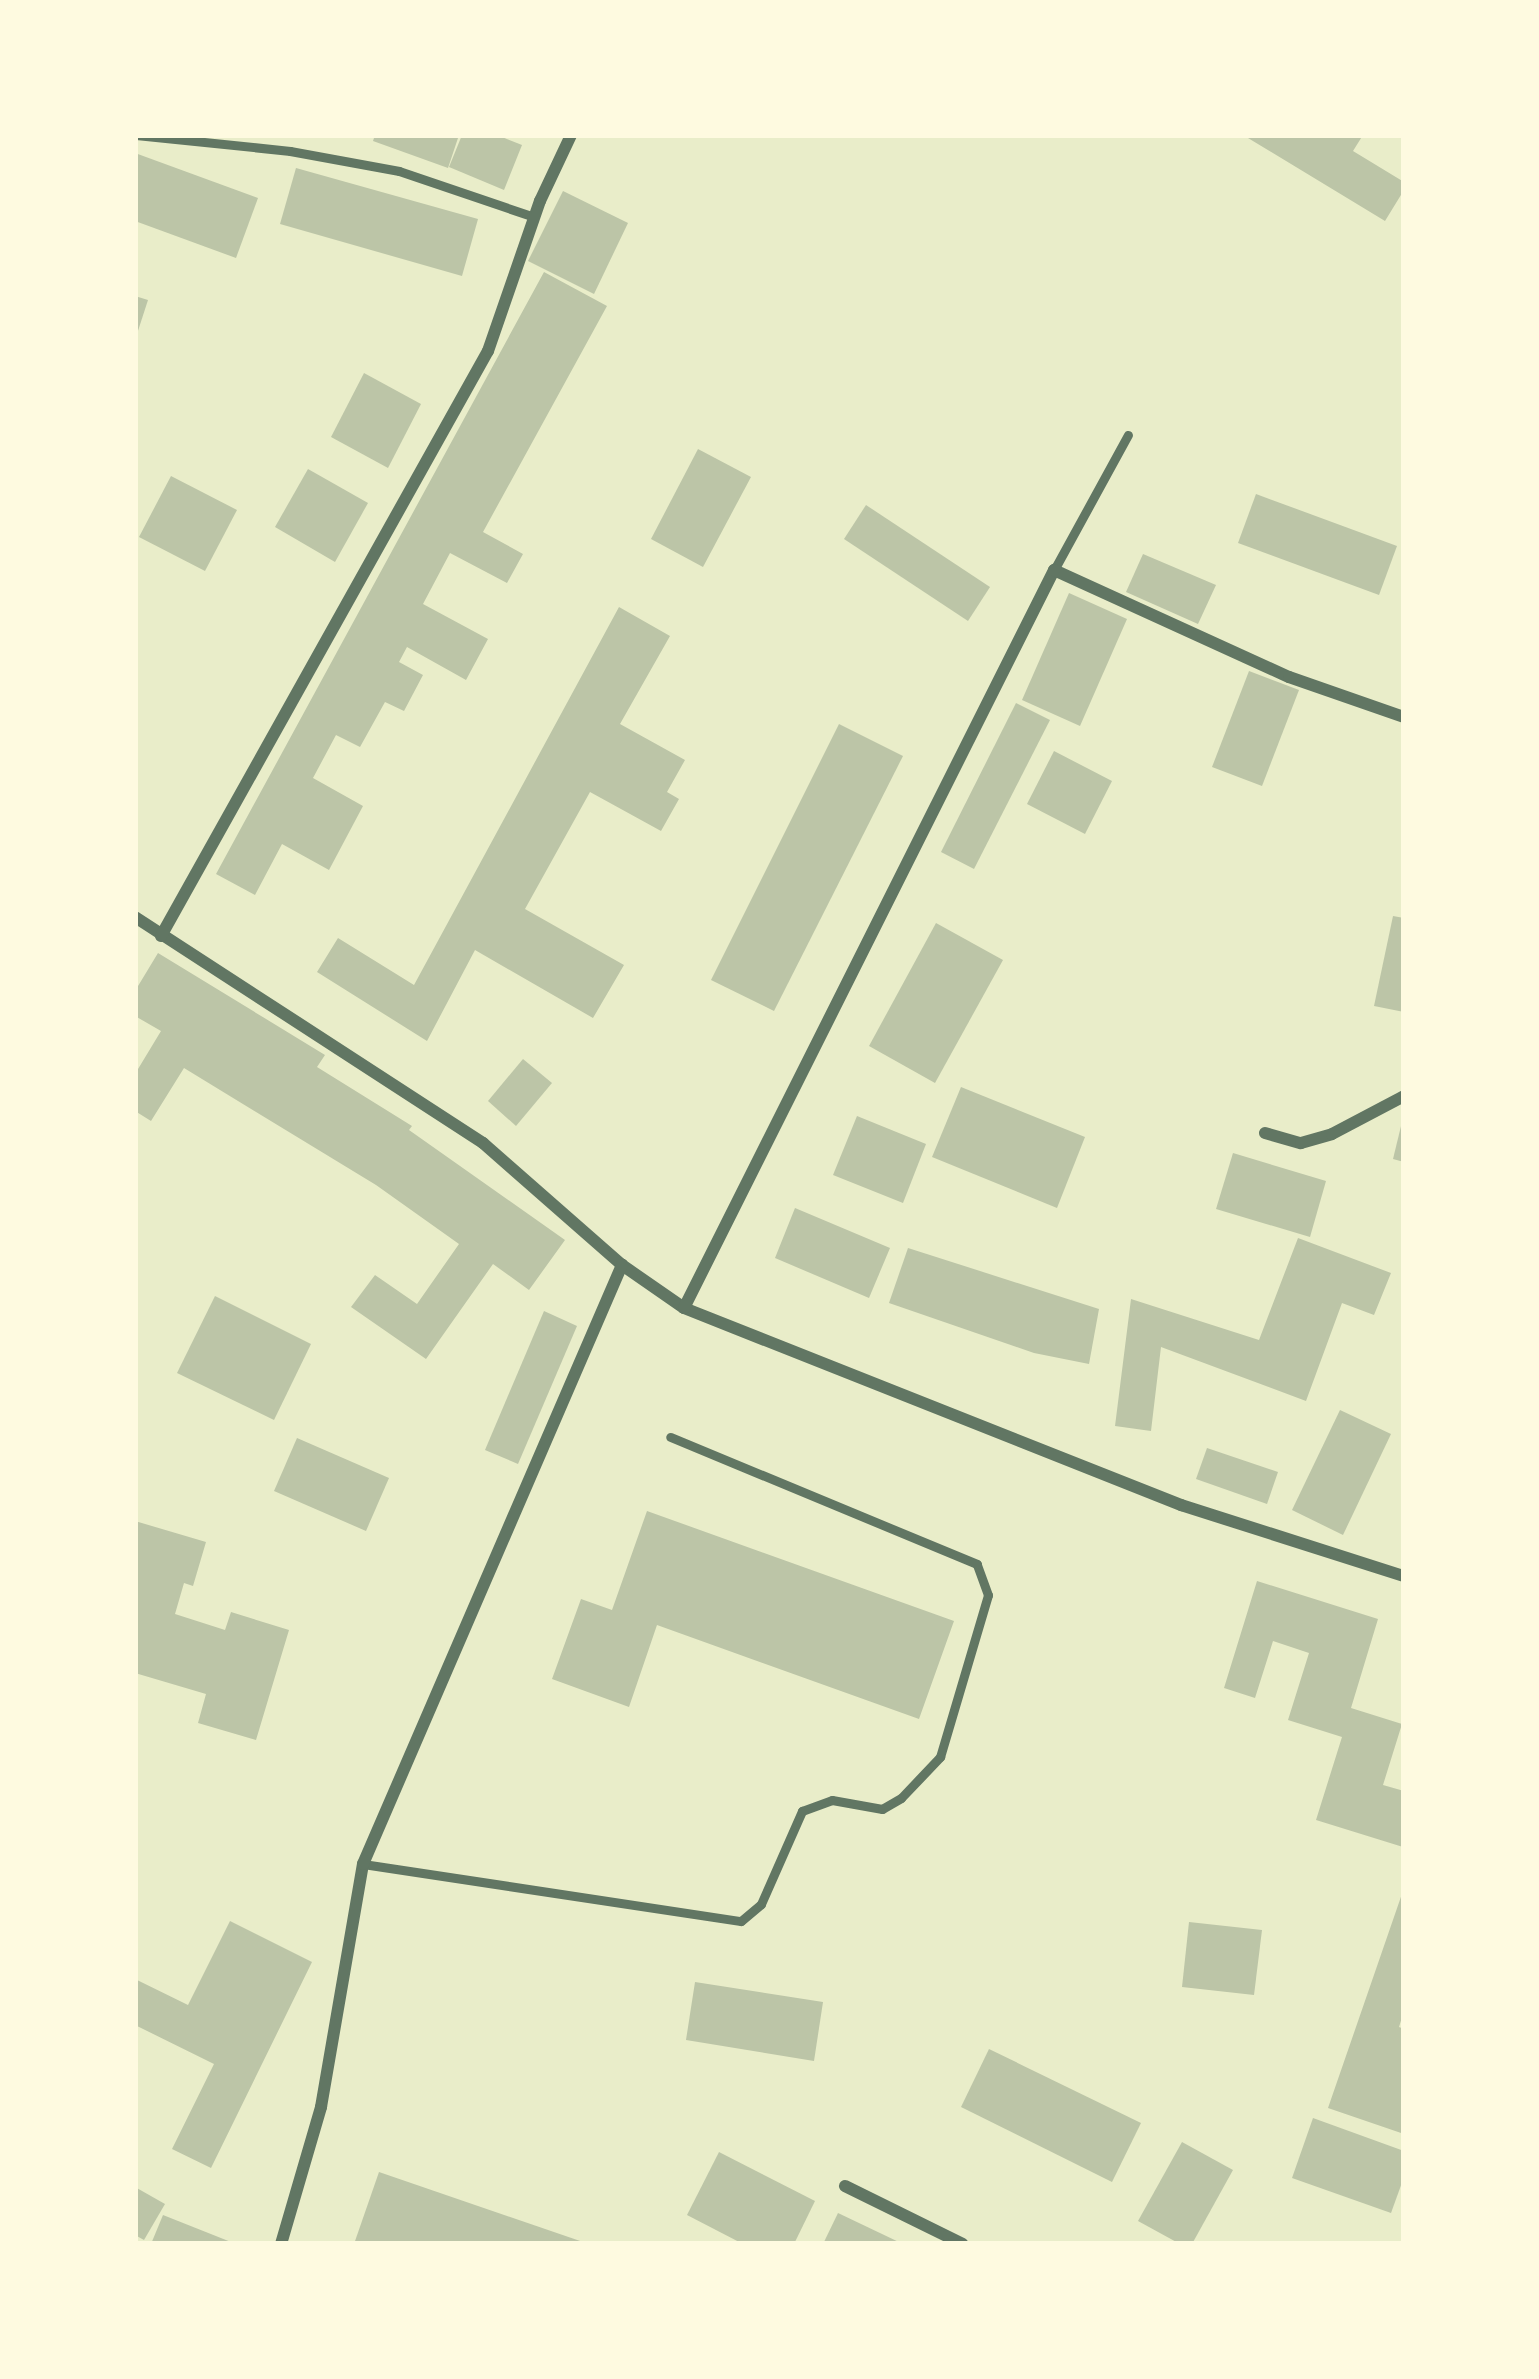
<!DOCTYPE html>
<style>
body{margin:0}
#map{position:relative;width:1539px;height:2379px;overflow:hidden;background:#e9edc9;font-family:"Fira Sans Condensed",sans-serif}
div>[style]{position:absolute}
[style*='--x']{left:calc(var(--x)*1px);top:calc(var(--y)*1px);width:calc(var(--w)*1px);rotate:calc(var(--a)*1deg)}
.building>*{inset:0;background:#bcc5a7}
.service>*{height:9px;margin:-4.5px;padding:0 4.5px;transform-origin:4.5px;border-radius:4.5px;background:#617663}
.minor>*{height:12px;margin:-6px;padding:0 6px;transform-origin:6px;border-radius:6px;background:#617663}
span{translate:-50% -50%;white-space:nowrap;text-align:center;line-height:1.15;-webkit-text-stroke:12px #fefae0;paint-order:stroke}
.frame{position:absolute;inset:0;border:138px solid #fefae0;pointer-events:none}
</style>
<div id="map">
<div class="building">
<div style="clip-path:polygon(375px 135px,459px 135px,448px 168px,373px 141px)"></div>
<div style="clip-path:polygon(462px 135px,497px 135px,522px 145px,504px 190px,449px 167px)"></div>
<div style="clip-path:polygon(1243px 135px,1363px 135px,1353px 151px,1404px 182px,1404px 190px,1385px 221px)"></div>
<div style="clip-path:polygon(135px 153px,258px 198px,236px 258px,135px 221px)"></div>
<div style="clip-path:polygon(296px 168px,478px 219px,462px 276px,280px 224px)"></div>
<div style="clip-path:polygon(563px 191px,628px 223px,594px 294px,528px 261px)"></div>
<div style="clip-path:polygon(544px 272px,607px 306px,483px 532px,523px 554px,507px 583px,450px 553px,423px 604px,488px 639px,466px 680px,407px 647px,399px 662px,423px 675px,404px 711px,385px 702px,360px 747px,336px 735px,313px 778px,363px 806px,329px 870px,282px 844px,255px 895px,216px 874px)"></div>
<div style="clip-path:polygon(135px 296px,148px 300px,136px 337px,135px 337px)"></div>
<div style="clip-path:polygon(364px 373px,421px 404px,388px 468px,331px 437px)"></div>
<div style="clip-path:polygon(698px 449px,751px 477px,703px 567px,651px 539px)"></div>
<div style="clip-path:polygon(308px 469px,368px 503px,335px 562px,275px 527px)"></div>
<div style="clip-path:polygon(171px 476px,237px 510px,205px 571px,139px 537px)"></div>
<div style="clip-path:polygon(1256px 494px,1397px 546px,1379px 595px,1238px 543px)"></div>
<div style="clip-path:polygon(866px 505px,990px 587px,968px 621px,844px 539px)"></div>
<div style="clip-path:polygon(1143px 554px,1216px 585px,1198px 624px,1126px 592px)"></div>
<div style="clip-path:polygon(1069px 593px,1127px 619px,1080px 726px,1022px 700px)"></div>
<div style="clip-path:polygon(619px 607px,670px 636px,620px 724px,685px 760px,667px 792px,679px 799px,661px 831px,590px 792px,525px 909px,624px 965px,593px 1018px,475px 950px,427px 1041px,317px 972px,338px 938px,414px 985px)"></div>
<div style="clip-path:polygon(1249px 671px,1299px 690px,1262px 786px,1212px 767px)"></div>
<div style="clip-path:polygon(1016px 703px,1050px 720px,974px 869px,941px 852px)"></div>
<div style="clip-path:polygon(839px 724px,903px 756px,774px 1011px,711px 980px)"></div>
<div style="clip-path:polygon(1054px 751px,1112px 781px,1085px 834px,1027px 804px)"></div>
<div style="clip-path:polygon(1393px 916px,1404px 918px,1404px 1012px,1374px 1006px)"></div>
<div style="clip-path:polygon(936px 923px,1003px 960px,935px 1083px,869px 1046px)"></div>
<div style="clip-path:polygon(158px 953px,325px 1055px,317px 1067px,412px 1126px,409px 1130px,565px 1240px,529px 1290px,493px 1264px,426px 1359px,351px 1307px,375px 1275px,417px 1304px,459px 1244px,376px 1185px,184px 1068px,151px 1121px,135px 1111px,135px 1074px,161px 1031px,135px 1016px,135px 991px)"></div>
<div style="clip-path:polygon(523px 1059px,552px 1083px,516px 1126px,488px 1101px)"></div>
<div style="clip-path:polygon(961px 1087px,1085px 1137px,1057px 1208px,932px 1157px)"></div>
<div style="clip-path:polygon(857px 1116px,926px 1144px,903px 1203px,833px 1175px)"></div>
<div style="clip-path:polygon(1402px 1122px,1404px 1122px,1404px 1162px,1393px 1159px)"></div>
<div style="clip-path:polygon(1233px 1153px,1326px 1181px,1310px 1237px,1216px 1209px)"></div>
<div style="clip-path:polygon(795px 1208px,890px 1248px,869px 1298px,775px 1258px)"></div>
<div style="clip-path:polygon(1298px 1238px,1391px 1273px,1374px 1315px,1342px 1303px,1306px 1401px,1161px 1347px,1151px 1431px,1115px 1426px,1131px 1299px,1259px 1340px)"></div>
<div style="clip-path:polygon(908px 1248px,1099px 1309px,1089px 1364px,1034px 1353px,889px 1303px)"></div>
<div style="clip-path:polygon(215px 1296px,311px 1344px,274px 1420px,177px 1373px)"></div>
<div style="clip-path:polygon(544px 1311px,577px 1326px,518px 1464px,485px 1450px)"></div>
<div style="clip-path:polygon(1340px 1410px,1391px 1434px,1343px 1535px,1292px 1510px)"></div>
<div style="clip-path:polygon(297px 1438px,389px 1478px,366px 1531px,274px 1491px)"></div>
<div style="clip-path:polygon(1207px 1448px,1278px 1472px,1267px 1504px,1196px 1479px)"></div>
<div style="clip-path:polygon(647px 1511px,954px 1621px,919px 1719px,657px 1625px,629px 1707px,552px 1679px,581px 1599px,612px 1610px)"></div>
<div style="clip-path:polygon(135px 1521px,206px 1542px,193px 1586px,184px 1583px,175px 1614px,225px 1630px,231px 1612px,289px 1630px,256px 1740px,198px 1723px,206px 1694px,135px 1673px)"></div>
<div style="clip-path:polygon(1257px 1581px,1378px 1619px,1351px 1708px,1402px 1724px,1383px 1785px,1404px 1791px,1403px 1847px,1316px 1820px,1342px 1737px,1288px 1720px,1309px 1653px,1273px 1641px,1255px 1698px,1224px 1688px)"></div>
<div style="clip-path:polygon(1404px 1888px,1404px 2011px,1399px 2027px,1404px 2029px,1404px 2134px,1328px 2108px)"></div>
<div style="clip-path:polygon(230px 1921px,312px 1962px,211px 2168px,172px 2149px,214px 2064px,135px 2025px,135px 1979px,188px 2005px)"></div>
<div style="clip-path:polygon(1189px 1922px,1262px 1930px,1254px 1995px,1182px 1987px)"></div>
<div style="clip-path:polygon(695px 1982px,823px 2002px,814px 2061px,686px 2040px)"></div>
<div style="clip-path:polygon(989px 2049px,1141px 2123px,1112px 2182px,961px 2107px)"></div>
<div style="clip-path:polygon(1313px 2118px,1404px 2151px,1404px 2177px,1391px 2213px,1292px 2178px)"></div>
<div style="clip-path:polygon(1182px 2142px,1233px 2170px,1192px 2244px,1180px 2244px,1138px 2221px)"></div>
<div style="clip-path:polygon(719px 2152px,815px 2201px,794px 2244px,743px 2244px,687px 2215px)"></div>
<div style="clip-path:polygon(379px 2172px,586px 2243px,586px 2244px,354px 2244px)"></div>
<div style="clip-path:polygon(135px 2187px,165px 2204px,144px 2240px,135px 2235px)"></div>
<div style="clip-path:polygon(838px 2213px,903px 2244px,823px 2244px)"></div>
<div style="clip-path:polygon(163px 2215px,236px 2244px,151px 2244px)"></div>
</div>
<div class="service">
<div style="--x:136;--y:135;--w:155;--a:5.9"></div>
<div style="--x:290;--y:151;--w:111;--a:10.4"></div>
<div style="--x:399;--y:171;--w:143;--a:18.8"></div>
<div style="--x:1054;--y:570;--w:154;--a:-61.3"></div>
<div style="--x:363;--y:1864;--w:382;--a:8.6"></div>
<div style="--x:741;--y:1921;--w:26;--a:-40"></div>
<div style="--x:761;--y:1904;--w:102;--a:-66.2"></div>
<div style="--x:802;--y:1811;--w:32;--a:-20"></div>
<div style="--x:832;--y:1800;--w:51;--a:10.2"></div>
<div style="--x:882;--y:1809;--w:22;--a:-30"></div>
<div style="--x:901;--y:1798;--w:57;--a:-46.4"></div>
<div style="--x:940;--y:1757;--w:169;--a:-73.5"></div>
<div style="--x:988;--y:1595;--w:33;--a:-110"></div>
<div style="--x:977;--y:1564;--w:332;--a:-157.5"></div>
</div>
<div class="minor">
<div style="--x:135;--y:917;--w:415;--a:33"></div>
<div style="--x:483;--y:1143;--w:185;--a:41.3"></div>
<div style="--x:622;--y:1265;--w:75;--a:34.7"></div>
<div style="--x:684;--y:1308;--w:535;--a:21.62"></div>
<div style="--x:1181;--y:1505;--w:234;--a:17.7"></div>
<div style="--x:161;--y:936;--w:670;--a:-60.8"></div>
<div style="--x:488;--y:351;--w:159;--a:-70.9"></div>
<div style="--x:540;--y:201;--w:73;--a:-64.8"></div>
<div style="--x:1265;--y:1133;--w:37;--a:16"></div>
<div style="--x:1301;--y:1143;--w:32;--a:-16"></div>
<div style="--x:1332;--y:1134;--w:81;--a:-27.8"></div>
<div style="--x:684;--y:1308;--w:826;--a:-63.37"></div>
<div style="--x:1054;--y:570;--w:258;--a:24.5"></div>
<div style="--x:1289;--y:677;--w:122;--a:19.2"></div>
<div style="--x:845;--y:2186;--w:131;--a:26.2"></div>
<div style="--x:281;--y:2244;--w:143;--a:-73.7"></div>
<div style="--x:321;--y:2107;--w:247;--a:-80.2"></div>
<div style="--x:363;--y:1864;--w:653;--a:-66.62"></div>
</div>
<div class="frame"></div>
</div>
